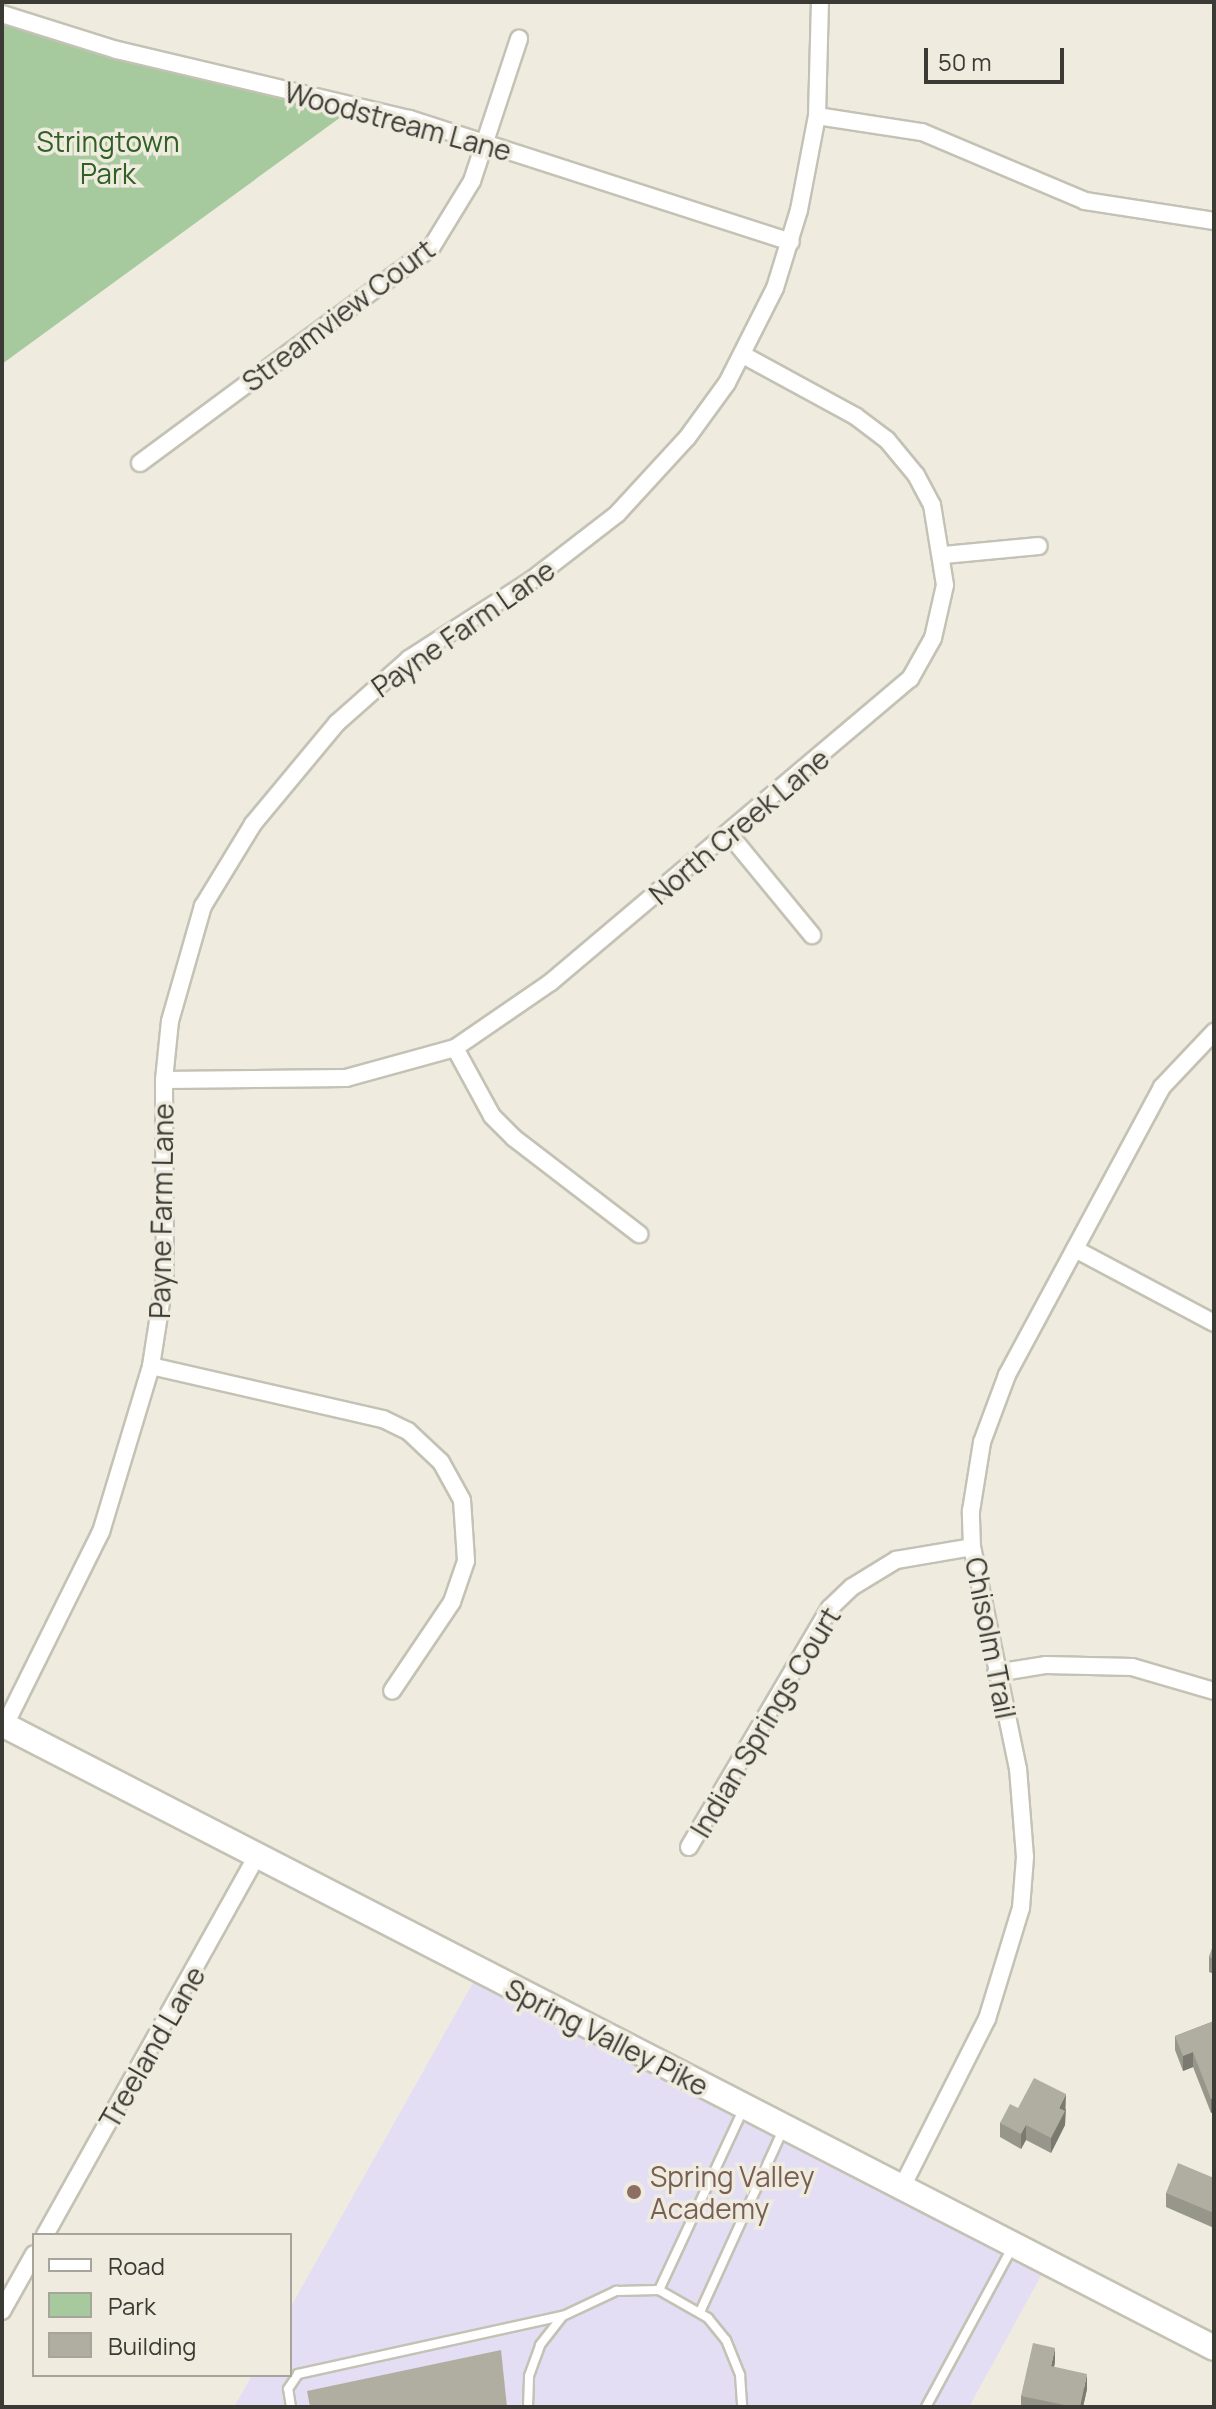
<!DOCTYPE html>
<style>
body{margin:0}
#map{position:relative;width:1216px;height:2409px;overflow:hidden;background:#efecdf;font-family:Manrope,sans-serif}
div>[style]{position:absolute}
[style*='--x']{left:calc(var(--x)*1px);top:calc(var(--y)*1px);width:calc(var(--w)*1px);rotate:calc(var(--a)*1deg)}
.education>*{inset:0;background:#e4def4}
.green>*{inset:0;background:#a6ca9d}
.roads{filter:drop-shadow(2px 0 #c4c2b4) drop-shadow(-2px 0 #c4c2b4) drop-shadow(0 2px #c4c2b4) drop-shadow(0 -2px #c4c2b4)}
.lane>*{height:8px;margin:-4px;padding:0 4px;transform-origin:4px;border-radius:4px;background:#fff}
.street>*{height:16px;margin:-8px;padding:0 8px;transform-origin:8px;border-radius:8px;background:#fff}
.secondary>*{height:24px;margin:-12px;padding:0 12px;transform-origin:12px;border-radius:12px;background:#fff}
.wall>*{inset:0;background:#97968a}
.shaded-wall>*{inset:0;background:#7b7a71}
.building>*{inset:0;background:#b0aea1}
.dots>*{width:22px;height:22px;translate:-50% -50%;box-sizing:border-box;border:4px solid #efecdf;border-radius:50%}
span{translate:-50% -50%;white-space:nowrap;text-align:center;line-height:1.15;-webkit-text-stroke:7px #efecdf;paint-order:stroke}
.street-label{font-size:28px;color:#3b3a35}
.park-label{font-size:28px;color:#316025}
.education-label{font-size:28px;color:#785e54}
.left{translate:0 -50%;text-align:left}
.frame{position:absolute;inset:0;border:4px solid #3b3a35;pointer-events:none}
.legend{position:absolute;left:32px;top:2233px;width:260px;height:144px;box-sizing:border-box;background:#efecdf;border:2px solid #a7a59b;margin:0;padding:10px 14px;list-style:none;font-size:24px;color:#3b3a35}
.legend li{display:flex;align-items:center;gap:16px;height:40px}
.legend b{width:40px;border:2px solid #a7a59b}
.scale{position:absolute;left:924px;top:48px;width:140px;height:36px;box-sizing:border-box;border:4px solid #3b3a35;border-top:0;padding-left:10px;font-size:24px;line-height:28px;white-space:nowrap;color:#3b3a35;-webkit-text-stroke:6px #efecdf;paint-order:stroke}
</style>
<div id="map">
<div class="education">
<div style="clip-path:polygon(479px 1972px,1048px 2263px,969px 2407px,234px 2407px,252px 2375px,290px 2375px,290px 2308px)"></div>
</div>
<div class="green">
<div style="clip-path:polygon(2px 14px,356px 106px,2px 364px)"></div>
</div>
<div class="roads">
<div class="lane">
<div style="--x:659;--y:2290;--w:199;--a:-65"></div>
<div style="--x:700;--y:2312;--w:202;--a:-65.5"></div>
<div style="--x:291;--y:2407;--w:18;--a:-99"></div>
<div style="--x:288;--y:2389;--w:18;--a:-56"></div>
<div style="--x:298;--y:2374;--w:270;--a:-12.4"></div>
<div style="--x:528;--y:2407;--w:31;--a:-88"></div>
<div style="--x:529;--y:2376;--w:33;--a:-70"></div>
<div style="--x:540;--y:2345;--w:37;--a:-52"></div>
<div style="--x:563;--y:2316;--w:59;--a:-25.3"></div>
<div style="--x:616;--y:2291;--w:43;--a:-1.3"></div>
<div style="--x:659;--y:2290;--w:56;--a:29.7"></div>
<div style="--x:708;--y:2318;--w:28;--a:51"></div>
<div style="--x:726;--y:2340;--w:38;--a:68"></div>
<div style="--x:740;--y:2375;--w:32;--a:86"></div>
<div style="--x:926;--y:2407;--w:183;--a:-61.6"></div>
</div>
<div class="street">
<div style="--x:2;--y:14;--w:121;--a:17.4"></div>
<div style="--x:117;--y:50;--w:301;--a:13.3"></div>
<div style="--x:410;--y:119;--w:400;--a:17.9"></div>
<div style="--x:817;--y:116;--w:106;--a:8.7"></div>
<div style="--x:922;--y:132;--w:177;--a:22.9"></div>
<div style="--x:1085;--y:201;--w:131;--a:8.8"></div>
<div style="--x:140;--y:463;--w:362;--a:-36.5"></div>
<div style="--x:431;--y:248;--w:79;--a:-58.5"></div>
<div style="--x:472;--y:181;--w:150;--a:-71.7"></div>
<div style="--x:944;--y:555;--w:95;--a:-5.4"></div>
<div style="--x:729;--y:834;--w:131;--a:50.6"></div>
<div style="--x:455;--y:1048;--w:77;--a:61.4"></div>
<div style="--x:492;--y:1116;--w:31;--a:45"></div>
<div style="--x:514;--y:1138;--w:158;--a:37.5"></div>
<div style="--x:164;--y:1080;--w:182;--a:-0.6"></div>
<div style="--x:346;--y:1078;--w:113;--a:-15.4"></div>
<div style="--x:455;--y:1048;--w:116;--a:-34.5"></div>
<div style="--x:551;--y:982;--w:470;--a:-40.2"></div>
<div style="--x:910;--y:679;--w:47;--a:-60.7"></div>
<div style="--x:933;--y:638;--w:54;--a:-77.2"></div>
<div style="--x:945;--y:585;--w:81;--a:-99.2"></div>
<div style="--x:932;--y:505;--w:34;--a:-118"></div>
<div style="--x:916;--y:475;--w:45;--a:-129.6"></div>
<div style="--x:887;--y:440;--w:40;--a:-143"></div>
<div style="--x:855;--y:416;--w:128;--a:-151.4"></div>
<div style="--x:1075;--y:1249;--w:157;--a:28"></div>
<div style="--x:151;--y:1366;--w:238;--a:12.9"></div>
<div style="--x:383;--y:1419;--w:28;--a:26"></div>
<div style="--x:408;--y:1431;--w:45;--a:43.2"></div>
<div style="--x:441;--y:1462;--w:43;--a:61.1"></div>
<div style="--x:462;--y:1500;--w:61;--a:86.2"></div>
<div style="--x:466;--y:1561;--w:43;--a:108.9"></div>
<div style="--x:452;--y:1602;--w:107;--a:124"></div>
<div style="--x:996;--y:1673;--w:51;--a:-9.1"></div>
<div style="--x:1046;--y:1665;--w:86;--a:1.3"></div>
<div style="--x:1132;--y:1667;--w:85;--a:16.3"></div>
<div style="--x:5;--y:1725;--w:216;--a:-63.6"></div>
<div style="--x:101;--y:1532;--w:173;--a:-73.2"></div>
<div style="--x:151;--y:1366;--w:90;--a:-81.1"></div>
<div style="--x:165;--y:1277;--w:197;--a:-90.3"></div>
<div style="--x:164;--y:1080;--w:59;--a:-84.2"></div>
<div style="--x:170;--y:1021;--w:120;--a:-74"></div>
<div style="--x:203;--y:906;--w:96;--a:-58.6"></div>
<div style="--x:253;--y:824;--w:131;--a:-50.3"></div>
<div style="--x:337;--y:723;--w:96;--a:-41.6"></div>
<div style="--x:409;--y:659;--w:148;--a:-32.8"></div>
<div style="--x:533;--y:579;--w:106;--a:-37.7"></div>
<div style="--x:617;--y:514;--w:103;--a:-47.4"></div>
<div style="--x:687;--y:438;--w:68;--a:-54"></div>
<div style="--x:727;--y:383;--w:106;--a:-63.2"></div>
<div style="--x:775;--y:288;--w:82;--a:-72.9"></div>
<div style="--x:799;--y:210;--w:96;--a:-79.2"></div>
<div style="--x:817;--y:116;--w:114;--a:-88.5"></div>
<div style="--x:689;--y:1847;--w:277;--a:-59.5"></div>
<div style="--x:830;--y:1608;--w:30;--a:-44"></div>
<div style="--x:852;--y:1587;--w:52;--a:-31.5"></div>
<div style="--x:896;--y:1560;--w:77;--a:-9.7"></div>
<div style="--x:902;--y:2187;--w:188;--a:-63.2"></div>
<div style="--x:987;--y:2019;--w:116;--a:-73"></div>
<div style="--x:1021;--y:1908;--w:51;--a:-85.5"></div>
<div style="--x:1025;--y:1857;--w:88;--a:-94.5"></div>
<div style="--x:1018;--y:1769;--w:227;--a:-101.7"></div>
<div style="--x:972;--y:1547;--w:36;--a:-92"></div>
<div style="--x:971;--y:1511;--w:70;--a:-80.9"></div>
<div style="--x:982;--y:1442;--w:72;--a:-69.5"></div>
<div style="--x:1007;--y:1375;--w:327;--a:-61.7"></div>
<div style="--x:1162;--y:1087;--w:76;--a:-46.6"></div>
<div style="--x:45;--y:2235;--w:432;--a:-60.8"></div>
<div style="--x:2;--y:2311;--w:65;--a:-60.7"></div>
</div>
<div class="secondary">
<div style="--x:2;--y:1724;--w:1363;--a:27.24"></div>
</div>
</div>
<div class="wall">
<div style="clip-path:polygon(1214px 1943px,1214px 1974px,1209px 1972px,1209px 1957px)"></div>
<div style="clip-path:polygon(1214px 2021px,1211px 2113px,1193px 2067px,1183px 2071px,1175px 2050px,1175px 2036px)"></div>
<div style="clip-path:polygon(1018px 2108px,1066px 2109px,1065px 2125px,1051px 2153px,1026px 2140px,1021px 2149px,1000px 2137px,1000px 2123px)"></div>
<div style="clip-path:polygon(1214px 2178px,1214px 2228px,1166px 2207px,1166px 2193px)"></div>
<div style="clip-path:polygon(1055px 2362px,1054px 2367px,1087px 2389px,1083px 2407px,1021px 2407px,1021px 2396px)"></div>
</div>
<div class="shaded-wall">
<div style="clip-path:polygon(1193px 2052px,1193px 2067px,1183px 2071px,1183px 2056px)"></div>
<div style="clip-path:polygon(1066px 2094px,1065px 2125px,1051px 2153px,1051px 2138px,1059px 2108px)"></div>
<div style="clip-path:polygon(1214px 2097px,1214px 2112px,1211px 2113px,1211px 2099px)"></div>
<div style="clip-path:polygon(1026px 2125px,1026px 2140px,1021px 2149px,1021px 2134px)"></div>
<div style="clip-path:polygon(1055px 2348px,1055px 2362px,1051px 2381px,1051px 2366px)"></div>
<div style="clip-path:polygon(1087px 2374px,1087px 2389px,1083px 2407px,1080px 2407px)"></div>
</div>
<div class="building">
<div style="clip-path:polygon(1214px 1943px,1214px 1959px,1209px 1957px)"></div>
<div style="clip-path:polygon(1214px 2021px,1214px 2097px,1211px 2099px,1193px 2052px,1183px 2056px,1175px 2036px)"></div>
<div style="clip-path:polygon(1034px 2078px,1066px 2094px,1059px 2108px,1065px 2111px,1051px 2138px,1026px 2125px,1021px 2134px,1000px 2123px,1010px 2104px,1018px 2108px)"></div>
<div style="clip-path:polygon(1178px 2163px,1214px 2178px,1214px 2213px,1166px 2193px)"></div>
<div style="clip-path:polygon(1033px 2343px,1055px 2348px,1051px 2366px,1087px 2374px,1080px 2407px,1074px 2407px,1021px 2396px)"></div>
<div style="clip-path:polygon(501px 2350px,507px 2407px,310px 2407px,307px 2391px)"></div>
</div>
<div class="dots">
<div style="left:634px;top:2192px;background:#8d6e63"></div>
</div>
<div class="street-label">
<span style="left:398px;top:121px;rotate:15deg">Woodstream Lane</span>
<span style="left:338px;top:315px;rotate:-37deg">Streamview Court</span>
<span style="left:463px;top:628px;rotate:-35deg">Payne Farm Lane</span>
<span style="left:739px;top:826px;rotate:-40deg">North Creek Lane</span>
<span style="left:161px;top:1211px;rotate:-89deg">Payne Farm Lane</span>
<span style="left:991px;top:1638px;rotate:79deg">Chisolm Trail</span>
<span style="left:765px;top:1722px;rotate:-59deg">Indian Springs Court</span>
<span style="left:607px;top:2037px;rotate:27deg">Spring Valley Pike</span>
<span style="left:152px;top:2047px;rotate:-60deg">Treeland Lane</span>
</div>
<div class="park-label">
<span style="left:108px;top:157px">Stringtown<br>Park</span>
</div>
<div class="education-label">
<span class="left" style="left:650px;top:2192px">Spring Valley<br>Academy</span>
</div>
<div class="frame"></div>
<ul class="legend">
<li><b style="height:10px;background:#fff"></b>Road</li>
<li><b style="height:22px;background:#a6ca9d"></b>Park</li>
<li><b style="height:22px;background:#b0aea1"></b>Building</li>
</ul>
<div class="scale">50 m</div>
</div>
